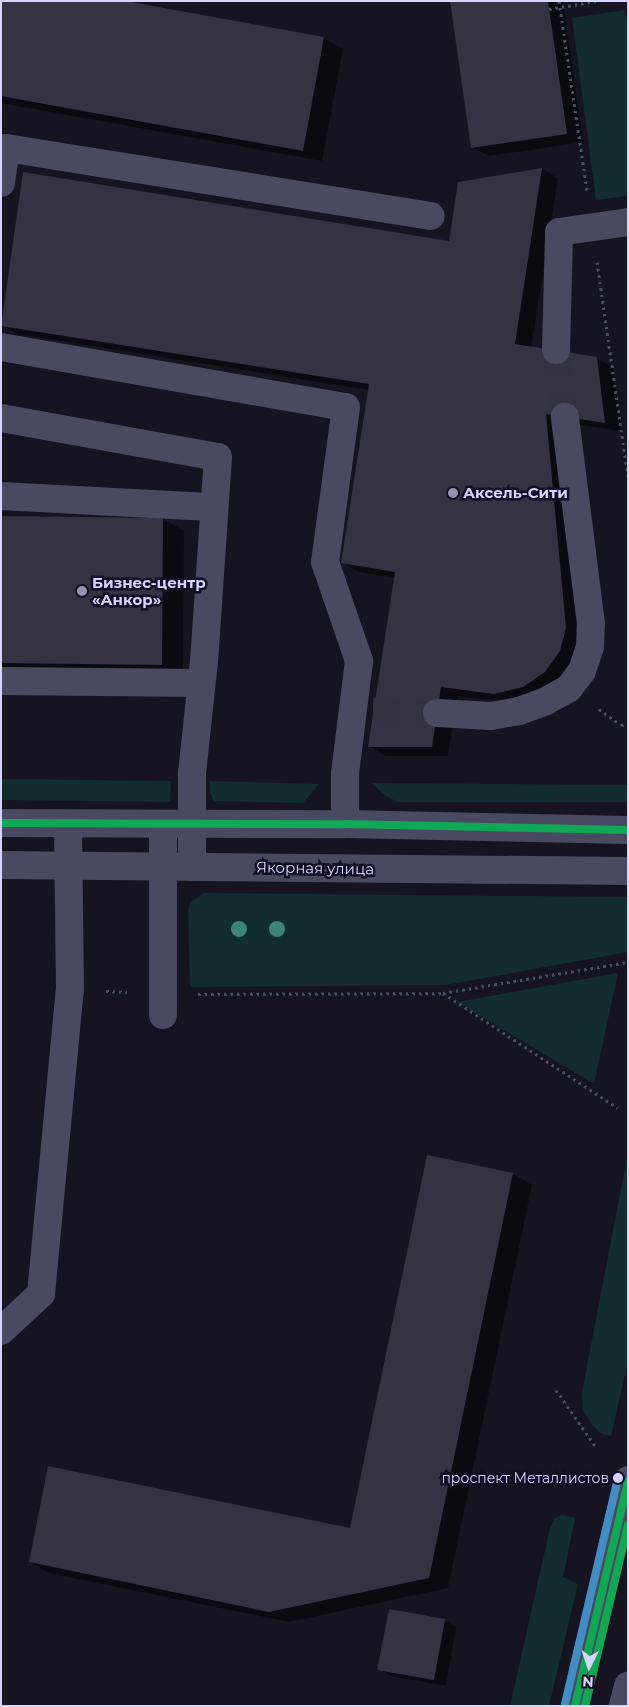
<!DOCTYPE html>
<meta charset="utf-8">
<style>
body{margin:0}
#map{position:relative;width:629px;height:1707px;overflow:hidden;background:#161421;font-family:Montserrat,sans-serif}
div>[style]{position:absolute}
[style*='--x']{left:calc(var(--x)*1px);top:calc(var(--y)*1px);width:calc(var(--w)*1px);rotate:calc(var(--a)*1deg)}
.green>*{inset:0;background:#132c2d}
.shadow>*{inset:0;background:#0007}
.building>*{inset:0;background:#343243}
.minor-tunnel>*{height:28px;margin-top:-14px;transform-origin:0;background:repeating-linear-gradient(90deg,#333142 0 28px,transparent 0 42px)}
.path>*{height:3px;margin-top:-1.5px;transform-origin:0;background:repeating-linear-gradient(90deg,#44505f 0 2.5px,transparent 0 6.5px)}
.minor>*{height:28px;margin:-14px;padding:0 14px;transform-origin:14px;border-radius:14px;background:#4a4962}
.bus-1>*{height:8px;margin:-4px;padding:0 4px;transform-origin:4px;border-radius:4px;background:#10a855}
.bus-2>*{height:8px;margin:-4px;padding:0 4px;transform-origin:4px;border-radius:4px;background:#10a855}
.bus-3>*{height:8px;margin:-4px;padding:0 4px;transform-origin:4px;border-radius:4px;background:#418dc4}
.trees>*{width:16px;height:16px;margin:-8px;border-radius:50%;background:#3e8478}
.dots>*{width:14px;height:14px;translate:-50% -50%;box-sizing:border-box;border:2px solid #130f26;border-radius:50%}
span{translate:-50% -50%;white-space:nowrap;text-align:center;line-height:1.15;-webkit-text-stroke:5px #130f26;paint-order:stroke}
.bus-label{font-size:14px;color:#d9d4ff}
.right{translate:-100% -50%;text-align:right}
.poi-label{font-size:15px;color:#d9d4ff;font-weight:700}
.left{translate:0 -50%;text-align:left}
.street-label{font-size:15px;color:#d9d4ff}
.frame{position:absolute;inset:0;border:2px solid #d9d4ff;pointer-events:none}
.north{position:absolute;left:564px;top:1642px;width:50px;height:50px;-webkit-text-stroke:4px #130f26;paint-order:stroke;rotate:184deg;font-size:14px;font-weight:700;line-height:20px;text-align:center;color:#d9d4ff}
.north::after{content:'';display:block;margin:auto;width:18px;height:22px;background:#d9d4ff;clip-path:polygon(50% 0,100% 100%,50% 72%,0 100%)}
</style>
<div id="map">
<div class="green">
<div style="clip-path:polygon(625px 10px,628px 29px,628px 196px,596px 200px,572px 18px)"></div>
<div style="clip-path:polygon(1px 779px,171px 781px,170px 802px,1px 800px)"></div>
<div style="clip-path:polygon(210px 781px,319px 784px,303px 803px,214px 801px,210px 793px)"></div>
<div style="clip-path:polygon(372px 783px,628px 785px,628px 802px,397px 802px,383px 794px)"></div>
<div style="clip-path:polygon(204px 893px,628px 897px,628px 952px,446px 985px,190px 987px,188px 911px,190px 902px)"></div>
<div style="clip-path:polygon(618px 973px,594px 1084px,457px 1002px)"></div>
<div style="clip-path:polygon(628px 1152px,628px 1362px,611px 1436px,602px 1434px,592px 1425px,583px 1410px,582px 1392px)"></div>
<div style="clip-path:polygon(562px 1515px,575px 1518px,563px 1577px,578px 1584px,549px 1706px,510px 1706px,550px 1528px,555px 1518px)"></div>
</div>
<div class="shadow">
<div style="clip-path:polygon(1px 1px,324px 38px,343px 49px,322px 161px,1px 103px)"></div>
<div style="clip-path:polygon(451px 1px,563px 1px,583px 142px,489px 156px,472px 147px)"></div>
<div style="clip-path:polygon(542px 169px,558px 178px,531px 348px,596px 358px,613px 367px,621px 431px,562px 422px,582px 637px,576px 661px,562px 681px,511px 702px,457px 696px,448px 756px,385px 756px,369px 746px,395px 578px,359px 572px,343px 563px,369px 390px,17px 334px,1px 325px,24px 174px,450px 243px,459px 183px)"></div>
<div style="clip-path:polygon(1px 518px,163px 519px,184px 531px,183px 677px,1px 675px)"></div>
<div style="clip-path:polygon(513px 1174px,532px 1185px,448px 1588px,289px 1622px,49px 1573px,30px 1562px,351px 1530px)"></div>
<div style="clip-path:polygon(444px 1620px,456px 1627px,446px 1686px,391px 1676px,379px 1669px)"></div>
</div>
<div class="building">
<div style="clip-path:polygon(1px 1px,126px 1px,324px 37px,303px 151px,1px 96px)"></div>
<div style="clip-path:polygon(450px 1px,548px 1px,567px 134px,471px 148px)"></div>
<div style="clip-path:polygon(542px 168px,515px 344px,597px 357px,605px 423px,546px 414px,566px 628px,560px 651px,545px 672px,523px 687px,494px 694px,441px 687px,432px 747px,368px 747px,395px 572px,341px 563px,369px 384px,1px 326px,23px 172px,449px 241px,458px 182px)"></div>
<div style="clip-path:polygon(1px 516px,163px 518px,162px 665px,1px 663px)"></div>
<div style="clip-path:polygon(427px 1155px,513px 1173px,429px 1578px,269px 1612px,29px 1562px,48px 1466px,350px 1528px)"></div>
<div style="clip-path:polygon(389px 1609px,445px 1619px,434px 1680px,377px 1670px)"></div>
</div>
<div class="minor-tunnel">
<div style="--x:556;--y:350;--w:68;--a:82.3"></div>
<div style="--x:373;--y:712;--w:64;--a:0.9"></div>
</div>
<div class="path">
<div style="--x:559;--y:1;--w:192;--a:81.6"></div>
<div style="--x:549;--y:9;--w:48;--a:-9.7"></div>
<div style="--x:597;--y:262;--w:216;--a:81.8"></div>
<div style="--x:599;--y:709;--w:27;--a:36"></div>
<div style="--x:621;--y:725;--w:7;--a:-8"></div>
<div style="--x:106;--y:991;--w:21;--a:3"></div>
<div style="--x:443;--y:993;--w:209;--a:33.3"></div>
<div style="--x:198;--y:994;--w:245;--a:-0.2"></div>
<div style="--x:443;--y:993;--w:188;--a:-9.5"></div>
<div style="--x:556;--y:1390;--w:70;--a:54.9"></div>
</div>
<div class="minor">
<div style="--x:1;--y:183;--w:35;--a:-82"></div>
<div style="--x:6;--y:148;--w:430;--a:9.1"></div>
<div style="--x:1;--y:347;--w:350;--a:9.9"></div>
<div style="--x:346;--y:407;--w:156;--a:97.7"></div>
<div style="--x:325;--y:562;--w:105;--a:71"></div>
<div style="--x:359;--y:661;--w:114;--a:97.1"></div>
<div style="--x:345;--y:774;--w:50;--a:90"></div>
<div style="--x:556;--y:350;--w:118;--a:-88.5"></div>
<div style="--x:559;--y:232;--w:70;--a:-8.2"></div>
<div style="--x:1;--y:418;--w:220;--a:10.2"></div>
<div style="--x:218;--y:457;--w:204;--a:93.9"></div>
<div style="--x:204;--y:661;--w:113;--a:96.1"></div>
<div style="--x:192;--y:773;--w:94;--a:90"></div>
<div style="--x:1;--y:496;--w:213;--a:3"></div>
<div style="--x:1;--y:681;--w:200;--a:0.6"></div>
<div style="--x:437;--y:713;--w:54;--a:3.2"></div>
<div style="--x:491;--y:716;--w:28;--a:-10"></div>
<div style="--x:519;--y:711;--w:29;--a:-20"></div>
<div style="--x:546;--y:701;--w:26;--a:-29"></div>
<div style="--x:569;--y:688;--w:21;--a:-53"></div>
<div style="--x:582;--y:671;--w:25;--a:-72"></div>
<div style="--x:590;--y:647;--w:23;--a:-88"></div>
<div style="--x:591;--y:624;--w:209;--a:-97.2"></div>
<div style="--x:1;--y:823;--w:344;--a:0.2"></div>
<div style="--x:345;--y:824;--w:283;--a:1.2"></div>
<div style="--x:1;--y:865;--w:627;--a:0.55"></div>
<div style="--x:163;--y:1015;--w:191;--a:-90"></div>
<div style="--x:1;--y:1331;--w:54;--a:-42.8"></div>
<div style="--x:41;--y:1294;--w:305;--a:-84.6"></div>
<div style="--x:70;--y:990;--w:166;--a:-90.7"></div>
<div style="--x:575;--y:1706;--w:232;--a:-76.8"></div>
<div style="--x:623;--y:1706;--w:21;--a:-76"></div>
</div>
<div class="bus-1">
<div style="--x:1;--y:823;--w:344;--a:0.2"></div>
<div style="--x:345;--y:824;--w:283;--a:1.2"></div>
<div style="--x:575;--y:1706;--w:231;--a:-76.7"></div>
</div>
<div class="bus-2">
<div style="--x:585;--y:1706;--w:186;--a:-76.6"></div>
</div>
<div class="bus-3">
<div style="--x:565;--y:1704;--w:232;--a:-76.8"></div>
</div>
<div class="trees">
<div style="left:239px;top:929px"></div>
<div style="left:277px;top:929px"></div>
</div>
<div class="dots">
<div style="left:453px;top:493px;background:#9591b1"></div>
<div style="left:82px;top:591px;background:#9591b1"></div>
<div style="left:618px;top:1478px;background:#d9d4ff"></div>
</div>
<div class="bus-label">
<span class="right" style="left:609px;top:1478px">проспект Металлистов</span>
</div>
<div class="poi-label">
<span class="left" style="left:463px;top:493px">Аксель-Сити</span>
<span class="left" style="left:92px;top:591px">Бизнес-центр<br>«Анкор»</span>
</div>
<div class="street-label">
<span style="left:315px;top:868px;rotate:1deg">Якорная улица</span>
</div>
<div class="frame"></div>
<div class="north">N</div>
</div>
